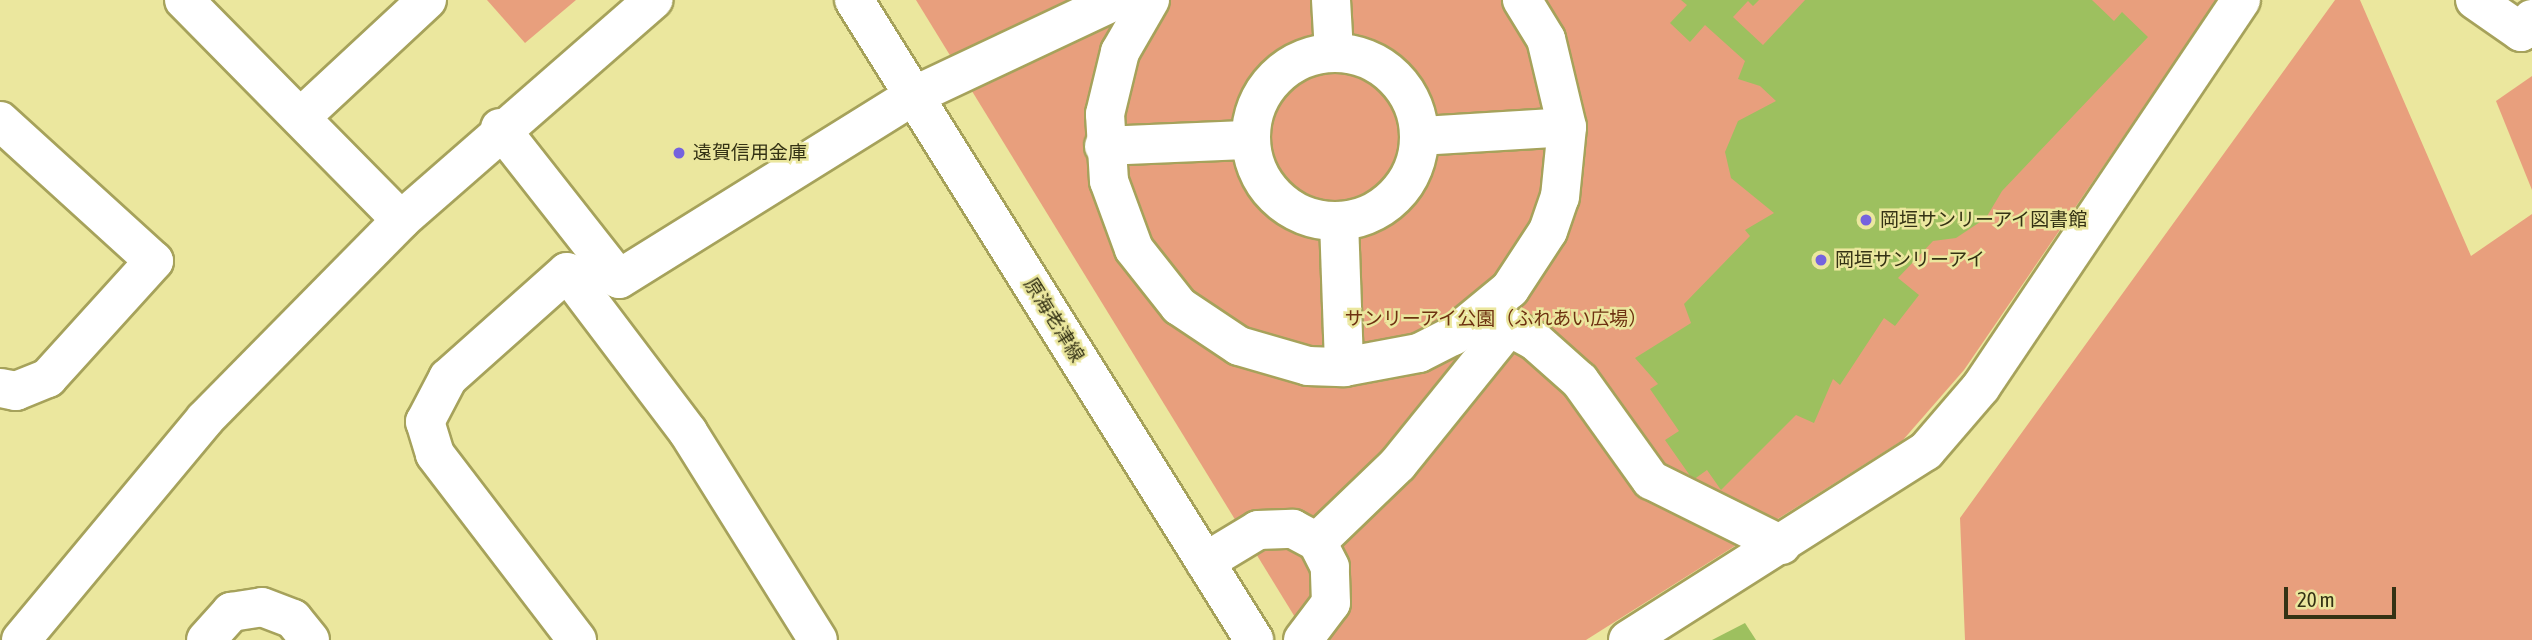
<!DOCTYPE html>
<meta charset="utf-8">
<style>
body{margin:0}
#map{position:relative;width:2532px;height:640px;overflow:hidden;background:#ebe79e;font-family:"Asap Condensed","Noto Sans JP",sans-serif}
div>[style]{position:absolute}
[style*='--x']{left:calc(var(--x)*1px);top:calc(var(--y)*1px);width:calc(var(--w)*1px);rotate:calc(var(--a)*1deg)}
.green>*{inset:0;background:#e89f7d}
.building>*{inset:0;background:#9dc05f}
.roads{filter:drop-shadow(2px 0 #a6a25b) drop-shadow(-2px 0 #a6a25b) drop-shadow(0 2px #a6a25b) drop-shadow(0 -2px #a6a25b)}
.minor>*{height:38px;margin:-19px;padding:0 19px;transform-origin:19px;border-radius:19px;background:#fff}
.minor>.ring{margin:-19px;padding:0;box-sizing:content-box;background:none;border:38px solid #fff;border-radius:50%}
.major>*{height:38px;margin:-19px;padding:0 19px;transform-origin:19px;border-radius:19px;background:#fff}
.dots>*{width:19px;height:19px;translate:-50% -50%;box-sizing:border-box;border:4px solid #ebe79e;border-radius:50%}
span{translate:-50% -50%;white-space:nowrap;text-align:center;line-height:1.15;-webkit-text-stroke:5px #ebe79e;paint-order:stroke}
.poi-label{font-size:19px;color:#343214}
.left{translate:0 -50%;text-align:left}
.park-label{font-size:19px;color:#6e3211}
.street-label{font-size:19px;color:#343214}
.scale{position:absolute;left:2284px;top:587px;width:112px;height:32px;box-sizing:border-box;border:4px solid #343214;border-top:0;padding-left:9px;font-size:21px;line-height:24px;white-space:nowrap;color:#343214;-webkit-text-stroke:5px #ebe79e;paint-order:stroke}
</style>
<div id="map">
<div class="green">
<div style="clip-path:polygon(487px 0,576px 0,525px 43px)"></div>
<div style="clip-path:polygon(916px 0,2217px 0,1964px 370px,1903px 440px,1586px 640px,1309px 640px)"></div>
<div style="clip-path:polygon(2335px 0,2360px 0,2471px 256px,2532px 214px,2532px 640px,1965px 640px,1960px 518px)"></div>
<div style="clip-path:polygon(2532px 76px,2532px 190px,2496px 101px)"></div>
</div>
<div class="building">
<div style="clip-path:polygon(1681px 0,1759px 0,1753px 6px,1748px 1px,1733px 17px,1763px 45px,1805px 0,2092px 0,2114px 21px,2122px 12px,2148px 37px,2002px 191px,1986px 218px,1956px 238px,1933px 241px,1898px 278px,1919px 295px,1895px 326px,1884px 318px,1840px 385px,1833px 379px,1814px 423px,1796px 415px,1721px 490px,1707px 470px,1693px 480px,1665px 440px,1679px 431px,1650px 389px,1658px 384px,1635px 358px,1691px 323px,1684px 304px,1750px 236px,1745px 230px,1774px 213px,1731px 178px,1725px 152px,1738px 121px,1776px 101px,1760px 86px,1738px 79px,1745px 61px,1705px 25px,1690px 42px,1670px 23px,1687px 5px)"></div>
<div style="clip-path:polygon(1745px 623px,1756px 640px,1712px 640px)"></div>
</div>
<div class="roads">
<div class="minor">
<div style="--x:184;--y:0;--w:309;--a:45.4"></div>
<div style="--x:1150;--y:0;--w:60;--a:120"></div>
<div style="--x:1120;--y:52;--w:64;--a:103.6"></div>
<div style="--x:1105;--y:114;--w:67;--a:86.6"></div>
<div style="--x:1109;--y:181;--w:72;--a:69.8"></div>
<div style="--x:1134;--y:249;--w:73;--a:51.7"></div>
<div style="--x:1179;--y:306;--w:72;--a:33.7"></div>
<div style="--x:1239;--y:346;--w:72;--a:16.2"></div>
<div style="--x:1308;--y:366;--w:36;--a:2"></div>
<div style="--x:1344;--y:367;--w:76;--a:-10.6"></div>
<div style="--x:1419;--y:353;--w:38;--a:-27"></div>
<div style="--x:1453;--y:336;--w:74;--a:-39.5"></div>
<div style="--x:1510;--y:289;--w:69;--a:-56.8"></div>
<div style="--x:1548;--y:231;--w:36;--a:-71"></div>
<div style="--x:1560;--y:197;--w:70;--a:-84.3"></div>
<div style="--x:1567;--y:127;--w:90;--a:-103.4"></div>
<div style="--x:1546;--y:39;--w:46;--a:-121.6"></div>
<div style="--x:1331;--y:0;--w:52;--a:86.7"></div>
<div style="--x:2475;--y:0;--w:56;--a:34.8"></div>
<div style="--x:2521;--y:32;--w:17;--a:-50"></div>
<div class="ring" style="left:1251px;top:53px;width:130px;height:130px"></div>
<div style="--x:301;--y:117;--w:172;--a:-42.9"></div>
<div style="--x:0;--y:121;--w:208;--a:42.3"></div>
<div style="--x:154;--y:261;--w:158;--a:132.2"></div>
<div style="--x:48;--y:378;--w:35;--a:158"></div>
<div style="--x:16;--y:391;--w:16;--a:-169"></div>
<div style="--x:500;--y:128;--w:192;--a:51.8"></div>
<div style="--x:619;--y:279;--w:346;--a:-31.9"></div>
<div style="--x:913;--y:96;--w:225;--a:-25.2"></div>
<div style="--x:1421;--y:136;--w:146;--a:-3.5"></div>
<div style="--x:1104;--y:146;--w:146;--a:-2.4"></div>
<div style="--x:1339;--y:221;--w:146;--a:88"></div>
<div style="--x:1485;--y:314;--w:57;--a:28.4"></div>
<div style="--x:1535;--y:341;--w:60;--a:41.6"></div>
<div style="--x:1580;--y:381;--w:122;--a:54.4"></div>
<div style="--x:1651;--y:480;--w:146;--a:26.4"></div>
<div style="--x:1205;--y:562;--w:62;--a:-31.1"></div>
<div style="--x:1258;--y:530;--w:35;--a:-2"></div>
<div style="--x:1293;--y:529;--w:27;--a:28"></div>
<div style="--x:1317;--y:542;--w:112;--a:-43.9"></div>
<div style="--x:1398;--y:464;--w:172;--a:-51.1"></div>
<div style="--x:21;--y:640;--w:288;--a:-50.2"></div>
<div style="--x:205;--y:419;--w:279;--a:-45.4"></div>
<div style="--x:401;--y:220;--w:335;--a:-41.1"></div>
<div style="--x:206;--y:640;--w:38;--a:-48"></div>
<div style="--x:231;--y:612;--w:31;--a:-9"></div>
<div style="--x:262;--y:607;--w:33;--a:21"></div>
<div style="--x:293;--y:619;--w:27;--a:51"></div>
<div style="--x:577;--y:640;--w:234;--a:-127.4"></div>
<div style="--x:435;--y:454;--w:34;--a:-107"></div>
<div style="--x:425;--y:422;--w:50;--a:-62.4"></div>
<div style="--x:448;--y:378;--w:159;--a:-41.7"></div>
<div style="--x:567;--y:272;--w:201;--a:52.9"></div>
<div style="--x:688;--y:432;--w:245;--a:58"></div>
<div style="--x:1303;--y:640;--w:46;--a:-52.9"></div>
<div style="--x:1331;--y:603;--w:36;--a:-92"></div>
<div style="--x:1330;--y:567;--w:28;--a:-117"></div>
<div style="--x:1628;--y:640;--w:353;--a:-32.4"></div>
<div style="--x:1926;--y:451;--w:84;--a:-49.3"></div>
<div style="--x:1981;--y:387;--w:466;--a:-56.1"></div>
</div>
<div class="major">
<div style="--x:854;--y:0;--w:755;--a:57.99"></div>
</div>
</div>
<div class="dots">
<div style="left:679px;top:153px;background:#7563de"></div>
<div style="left:1866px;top:220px;background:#7563de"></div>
<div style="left:1821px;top:260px;background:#7563de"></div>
</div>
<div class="poi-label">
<span class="left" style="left:693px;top:153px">遠賀信用金庫</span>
<span class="left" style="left:1880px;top:220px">岡垣サンリーアイ図書館</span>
<span class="left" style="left:1835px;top:260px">岡垣サンリーアイ</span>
</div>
<div class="park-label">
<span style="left:1496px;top:319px">サンリーアイ公園（ふれあい広場）</span>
</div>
<div class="street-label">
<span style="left:1054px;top:320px;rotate:58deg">原海老津線</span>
</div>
<div class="scale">20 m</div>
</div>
